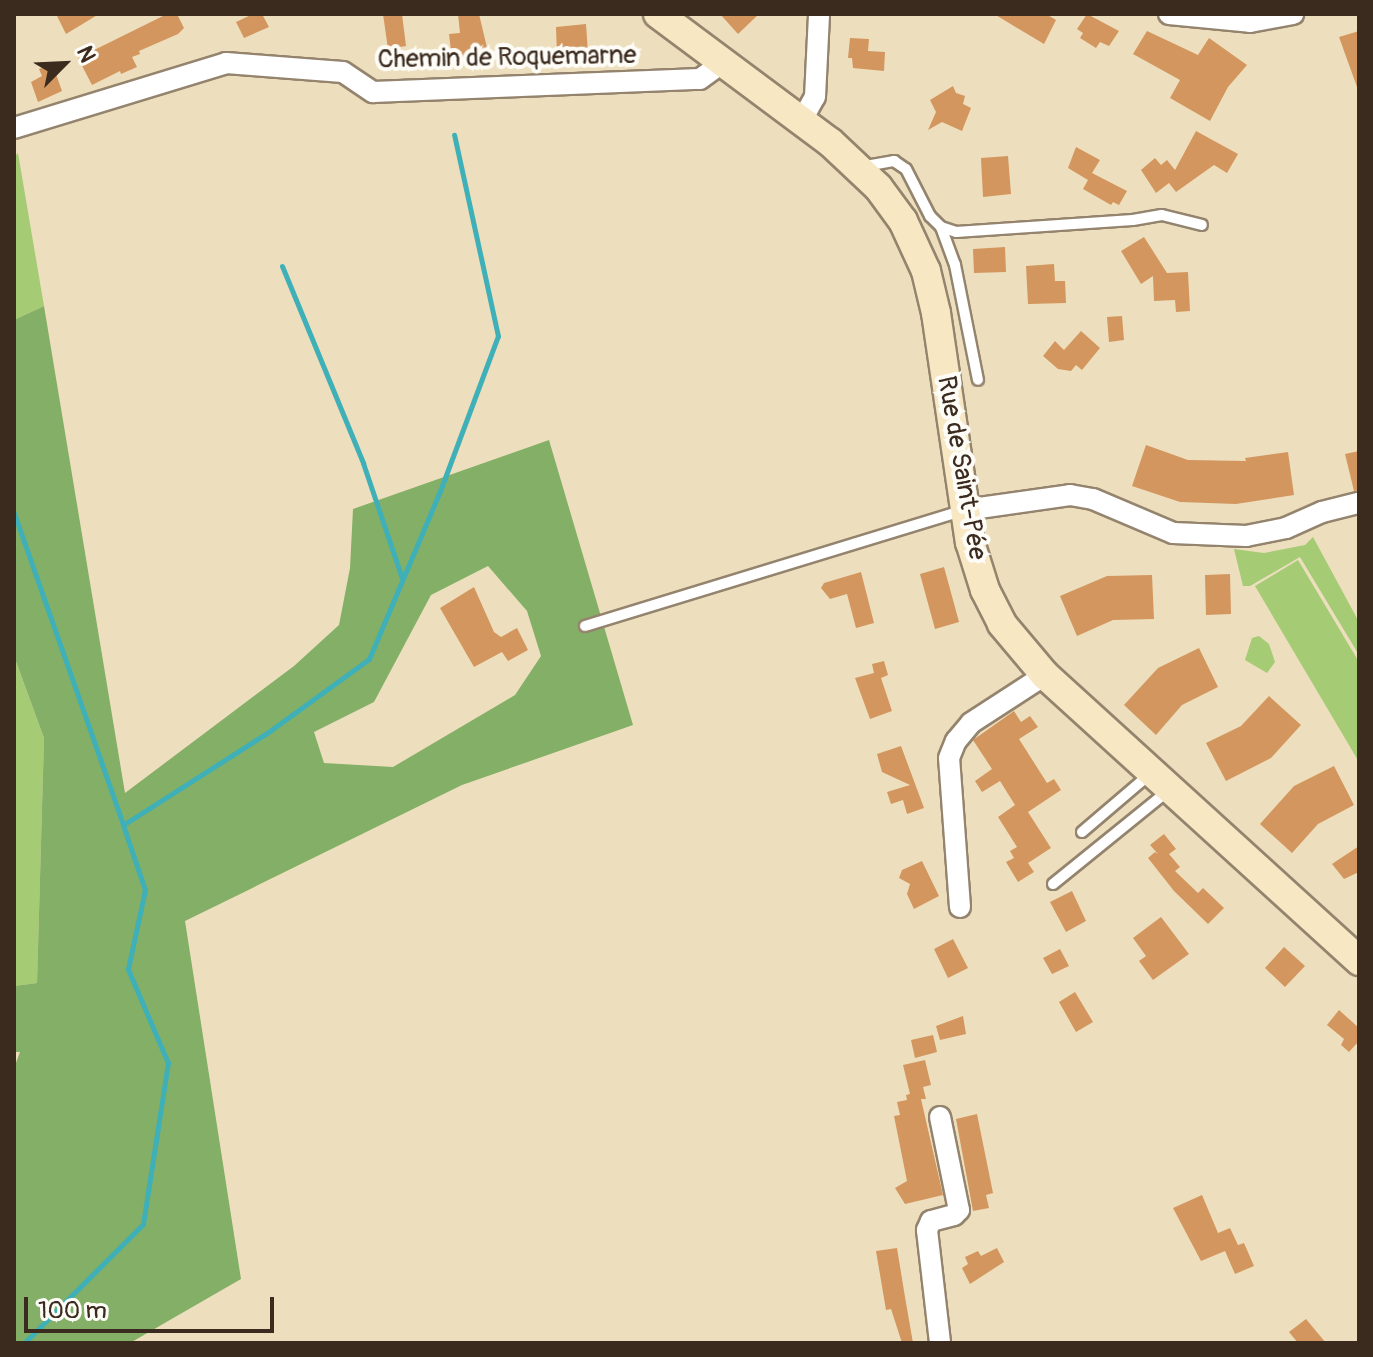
<!DOCTYPE html>
<meta charset="utf-8">
<style>
body{margin:0}
#map{position:relative;width:1373px;height:1357px;overflow:hidden;background:#eddfbd;font-family:Pangolin,sans-serif}
div>[style]{position:absolute}
[style*='--x']{left:calc(var(--x)*1px);top:calc(var(--y)*1px);width:calc(var(--w)*1px);rotate:calc(var(--a)*1deg)}
.green>*{inset:0;background:#a5cb75}
.forest>*{inset:0;background:#84af66}
.stream>*{height:5px;margin:-2.5px;padding:0 2.5px;transform-origin:2.5px;border-radius:2.5px;background:#3fb0b8}
.building>*{inset:0;background:#d3965e}
.roads{filter:drop-shadow(2px 0 #94846e) drop-shadow(-2px 0 #94846e) drop-shadow(0 2px #94846e) drop-shadow(0 -2px #94846e)}
.lane>*{height:10px;margin:-5px;padding:0 5px;transform-origin:5px;border-radius:5px;background:#fff}
.street>*{height:20px;margin:-10px;padding:0 10px;transform-origin:10px;border-radius:10px;background:#fff}
.secondary>*{height:28px;margin:-14px;padding:0 14px;transform-origin:14px;border-radius:14px;background:#f7e8c3}
span{translate:-50% -50%;white-space:nowrap;text-align:center;line-height:1.15;-webkit-text-stroke:8px #fdfcf7;paint-order:stroke}
.street-label{font-size:26px;color:#3b2a1e}
.frame{position:absolute;inset:0;border:16px solid #3b2a1e;pointer-events:none}
.north{position:absolute;left:24px;top:24px;width:80px;height:80px;-webkit-text-stroke:6px #fdfcf7;paint-order:stroke;rotate:66deg;font-size:22px;font-weight:700;line-height:32px;text-align:center;color:#3b2a1e}
.north::after{content:'';display:block;margin:auto;width:28px;height:36px;background:#3b2a1e;clip-path:polygon(50% 0,100% 100%,50% 72%,0 100%)}
.scale{position:absolute;left:24px;top:1297px;width:250px;height:36px;box-sizing:border-box;border:4px solid #3b2a1e;border-top:0;padding-left:10px;font-size:24px;line-height:28px;white-space:nowrap;color:#3b2a1e;-webkit-text-stroke:6px #fdfcf7;paint-order:stroke}
</style>
<div id="map">
<div class="green">
<div style="clip-path:polygon(18px 153px,44px 306px,14px 320px,14px 157px)"></div>
<div style="clip-path:polygon(1313px 537px,1359px 622px,1359px 655px,1300px 557px,1250px 586px,1243px 586px,1234px 549px,1264px 553px,1305px 545px)"></div>
<div style="clip-path:polygon(1298px 560px,1359px 662px,1359px 762px,1255px 586px)"></div>
<div style="clip-path:polygon(1259px 636px,1269px 644px,1275px 662px,1267px 673px,1245px 660px,1252px 638px)"></div>
<div style="clip-path:polygon(14px 656px,44px 738px,37px 983px,14px 986px)"></div>
</div>
<div class="forest">
<div style="clip-path:polygon(evenodd,44px 306px,125px 793px,294px 666px,339px 625px,350px 568px,353px 509px,549px 440px,633px 725px,462px 785px,185px 921px,241px 1279px,130px 1343px,14px 1343px,14px 1068px,20px 1052px,14px 1052px,14px 986px,37px 983px,44px 738px,14px 656px,14px 320px,44px 306px,488px 566px,527px 611px,541px 656px,515px 695px,393px 767px,324px 763px,314px 732px,374px 702px,431px 595px,488px 566px)"></div>
</div>
<div class="stream">
<div style="--x:282;--y:266;--w:213;--a:67.6"></div>
<div style="--x:363;--y:463;--w:121;--a:71.3"></div>
<div style="--x:14;--y:513;--w:330;--a:70.7"></div>
<div style="--x:24;--y:1343;--w:168;--a:-45"></div>
<div style="--x:143;--y:1224;--w:163;--a:-81.2"></div>
<div style="--x:168;--y:1063;--w:102;--a:-113.1"></div>
<div style="--x:128;--y:969;--w:81;--a:-77.9"></div>
<div style="--x:145;--y:890;--w:69;--a:-108.7"></div>
<div style="--x:123;--y:825;--w:171;--a:-32.6"></div>
<div style="--x:267;--y:733;--w:126;--a:-36"></div>
<div style="--x:369;--y:659;--w:182;--a:-67.1"></div>
<div style="--x:440;--y:491;--w:165;--a:-69.5"></div>
<div style="--x:498;--y:336;--w:206;--a:-102.3"></div>
</div>
<div class="building">
<div style="clip-path:polygon(56px 14px,99px 14px,66px 34px)"></div>
<div style="clip-path:polygon(167px 14px,177px 14px,184px 28px,178px 34px,139px 51px,140px 54px,132px 57px,137px 67px,121px 74px,120px 71px,92px 85px,78px 58px)"></div>
<div style="clip-path:polygon(253px 14px,262px 14px,269px 27px,244px 38px,236px 22px)"></div>
<div style="clip-path:polygon(383px 14px,402px 14px,406px 46px,388px 49px)"></div>
<div style="clip-path:polygon(458px 14px,479px 14px,489px 56px,452px 59px,449px 34px,460px 33px)"></div>
<div style="clip-path:polygon(720px 14px,759px 14px,738px 34px)"></div>
<div style="clip-path:polygon(994px 14px,1046px 14px,1056px 20px,1044px 44px)"></div>
<div style="clip-path:polygon(1087px 14px,1119px 31px,1109px 46px,1100px 42px,1096px 48px,1080px 38px,1083px 33px,1077px 29px)"></div>
<div style="clip-path:polygon(586px 24px,588px 53px,557px 56px,556px 27px)"></div>
<div style="clip-path:polygon(1147px 31px,1198px 55px,1209px 38px,1247px 65px,1228px 87px,1210px 121px,1170px 98px,1180px 80px,1133px 54px)"></div>
<div style="clip-path:polygon(1359px 31px,1359px 87px,1357px 87px,1339px 37px)"></div>
<div style="clip-path:polygon(850px 38px,869px 39px,868px 51px,885px 52px,884px 71px,853px 68px,852px 58px,848px 58px)"></div>
<div style="clip-path:polygon(52px 63px,62px 91px,38px 102px,31px 82px,42px 76px,39px 69px)"></div>
<div style="clip-path:polygon(953px 86px,956px 93px,965px 96px,963px 104px,971px 108px,962px 131px,942px 122px,928px 130px,936px 112px,930px 100px)"></div>
<div style="clip-path:polygon(1196px 131px,1238px 154px,1227px 173px,1214px 165px,1176px 192px,1169px 183px,1156px 193px,1141px 170px,1155px 158px,1161px 165px,1167px 160px,1175px 170px)"></div>
<div style="clip-path:polygon(1076px 147px,1100px 160px,1092px 173px,1127px 191px,1119px 205px,1113px 202px,1111px 205px,1083px 189px,1088px 180px,1068px 168px)"></div>
<div style="clip-path:polygon(1008px 156px,1011px 194px,983px 197px,981px 158px)"></div>
<div style="clip-path:polygon(1144px 237px,1167px 273px,1188px 272px,1190px 311px,1176px 312px,1175px 300px,1154px 301px,1153px 276px,1141px 284px,1121px 251px)"></div>
<div style="clip-path:polygon(1005px 247px,1006px 272px,974px 273px,973px 249px)"></div>
<div style="clip-path:polygon(1054px 264px,1055px 281px,1065px 281px,1066px 303px,1028px 304px,1026px 266px)"></div>
<div style="clip-path:polygon(1122px 316px,1124px 340px,1109px 342px,1107px 317px)"></div>
<div style="clip-path:polygon(1081px 331px,1100px 348px,1082px 370px,1076px 365px,1071px 371px,1058px 369px,1043px 356px,1055px 341px,1064px 350px)"></div>
<div style="clip-path:polygon(1146px 445px,1188px 460px,1246px 461px,1245px 458px,1288px 452px,1294px 495px,1236px 504px,1180px 502px,1132px 486px)"></div>
<div style="clip-path:polygon(1359px 451px,1359px 490px,1354px 491px,1345px 454px)"></div>
<div style="clip-path:polygon(944px 567px,959px 622px,935px 629px,920px 574px)"></div>
<div style="clip-path:polygon(861px 572px,874px 623px,856px 628px,847px 594px,830px 599px,821px 588px,824px 583px)"></div>
<div style="clip-path:polygon(1230px 574px,1231px 614px,1206px 615px,1205px 575px)"></div>
<div style="clip-path:polygon(1152px 575px,1154px 619px,1113px 620px,1077px 636px,1060px 596px,1107px 576px)"></div>
<div style="clip-path:polygon(474px 587px,494px 632px,501px 637px,517px 628px,528px 650px,508px 661px,502px 652px,474px 667px,440px 608px)"></div>
<div style="clip-path:polygon(1199px 648px,1218px 687px,1182px 705px,1156px 735px,1124px 705px,1158px 668px)"></div>
<div style="clip-path:polygon(884px 661px,888px 675px,881px 678px,892px 711px,870px 719px,855px 678px,874px 673px,872px 664px)"></div>
<div style="clip-path:polygon(1269px 696px,1301px 725px,1271px 758px,1226px 781px,1206px 743px,1241px 726px)"></div>
<div style="clip-path:polygon(1014px 711px,1021px 722px,1030px 716px,1038px 727px,1019px 739px,1047px 783px,1054px 779px,1061px 790px,1028px 812px,1051px 848px,1028px 863px,1034px 872px,1018px 882px,1006px 862px,1014px 858px,1010px 851px,1017px 847px,998px 817px,1015px 805px,1000px 781px,982px 792px,975px 781px,992px 769px,973px 740px)"></div>
<div style="clip-path:polygon(901px 746px,924px 808px,907px 814px,903px 800px,891px 804px,887px 792px,910px 785px,882px 772px,877px 754px)"></div>
<div style="clip-path:polygon(1334px 766px,1354px 805px,1318px 824px,1292px 853px,1260px 824px,1294px 786px)"></div>
<div style="clip-path:polygon(1164px 834px,1176px 849px,1169px 854px,1180px 867px,1175px 871px,1198px 893px,1203px 888px,1224px 908px,1208px 924px,1174px 891px,1148px 858px,1155px 852px,1158px 854px,1150px 845px)"></div>
<div style="clip-path:polygon(1359px 846px,1359px 872px,1344px 879px,1332px 864px)"></div>
<div style="clip-path:polygon(922px 861px,939px 896px,914px 909px,907px 894px,910px 884px,899px 878px,902px 870px)"></div>
<div style="clip-path:polygon(1072px 891px,1086px 921px,1066px 932px,1050px 902px)"></div>
<div style="clip-path:polygon(1161px 917px,1189px 954px,1153px 980px,1139px 961px,1146px 956px,1133px 938px)"></div>
<div style="clip-path:polygon(953px 939px,968px 968px,948px 978px,934px 949px)"></div>
<div style="clip-path:polygon(1284px 947px,1305px 966px,1285px 987px,1265px 968px)"></div>
<div style="clip-path:polygon(1060px 949px,1069px 966px,1052px 974px,1043px 958px)"></div>
<div style="clip-path:polygon(1075px 992px,1093px 1022px,1076px 1032px,1059px 1002px)"></div>
<div style="clip-path:polygon(1339px 1010px,1359px 1028px,1359px 1041px,1349px 1052px,1341px 1045px,1344px 1039px,1327px 1025px)"></div>
<div style="clip-path:polygon(963px 1016px,966px 1034px,940px 1040px,936px 1026px)"></div>
<div style="clip-path:polygon(933px 1035px,937px 1052px,915px 1058px,911px 1040px)"></div>
<div style="clip-path:polygon(925px 1060px,931px 1085px,923px 1087px,926px 1099px,921px 1099px,943px 1195px,905px 1204px,895px 1188px,907px 1181px,894px 1116px,900px 1115px,897px 1102px,907px 1100px,906px 1095px,910px 1094px,903px 1065px)"></div>
<div style="clip-path:polygon(977px 1114px,993px 1193px,986px 1195px,989px 1208px,973px 1211px,956px 1119px)"></div>
<div style="clip-path:polygon(1202px 1195px,1218px 1233px,1230px 1228px,1238px 1245px,1244px 1243px,1254px 1266px,1235px 1274px,1225px 1251px,1201px 1261px,1173px 1208px)"></div>
<div style="clip-path:polygon(897px 1248px,905px 1297px,913px 1343px,902px 1343px,891px 1309px,886px 1310px,876px 1251px)"></div>
<div style="clip-path:polygon(997px 1248px,1004px 1262px,970px 1284px,962px 1268px,968px 1264px,965px 1257px,978px 1251px,981px 1256px)"></div>
<div style="clip-path:polygon(1306px 1319px,1326px 1343px,1298px 1343px,1289px 1332px)"></div>
</div>
<div class="roads">
<div class="lane">
<div style="--x:860;--y:167;--w:35;--a:-10"></div>
<div style="--x:894;--y:161;--w:14;--a:34"></div>
<div style="--x:906;--y:169;--w:53;--a:62.9"></div>
<div style="--x:930;--y:216;--w:16;--a:45"></div>
<div style="--x:941;--y:227;--w:16;--a:18"></div>
<div style="--x:956;--y:232;--w:177;--a:-3.9"></div>
<div style="--x:1133;--y:220;--w:29;--a:-10"></div>
<div style="--x:1162;--y:215;--w:41;--a:14"></div>
<div style="--x:941;--y:227;--w:40;--a:69.8"></div>
<div style="--x:955;--y:265;--w:117;--a:78.7"></div>
<div style="--x:585;--y:626;--w:394;--a:-17"></div>
<div style="--x:1082;--y:832;--w:89;--a:-40.5"></div>
<div style="--x:1053;--y:884;--w:148;--a:-39"></div>
</div>
<div class="street">
<div style="--x:1169;--y:14;--w:81;--a:5.6"></div>
<div style="--x:1250;--y:22;--w:44;--a:-10.5"></div>
<div style="--x:802;--y:120;--w:26;--a:-61"></div>
<div style="--x:815;--y:97;--w:83;--a:-87.2"></div>
<div style="--x:14;--y:128;--w:222;--a:-17"></div>
<div style="--x:226;--y:63;--w:117;--a:4.4"></div>
<div style="--x:343;--y:72;--w:36;--a:34"></div>
<div style="--x:373;--y:92;--w:327;--a:-2.3"></div>
<div style="--x:700;--y:79;--w:29;--a:-36"></div>
<div style="--x:965;--y:510;--w:106;--a:-8.1"></div>
<div style="--x:1070;--y:495;--w:23;--a:10"></div>
<div style="--x:1093;--y:499;--w:87;--a:23"></div>
<div style="--x:1173;--y:533;--w:73;--a:2.4"></div>
<div style="--x:1246;--y:536;--w:41;--a:-11.3"></div>
<div style="--x:1286;--y:528;--w:39;--a:-24"></div>
<div style="--x:1322;--y:512;--w:38;--a:-14"></div>
<div style="--x:960;--y:907;--w:149;--a:-94.2"></div>
<div style="--x:949;--y:758;--w:18;--a:-68"></div>
<div style="--x:956;--y:741;--w:23;--a:-50"></div>
<div style="--x:971;--y:723;--w:88;--a:-33"></div>
<div style="--x:940;--y:1117;--w:95;--a:78.5"></div>
<div style="--x:959;--y:1210;--w:7;--a:135"></div>
<div style="--x:954;--y:1215;--w:24;--a:165"></div>
<div style="--x:931;--y:1221;--w:10;--a:114"></div>
<div style="--x:927;--y:1230;--w:114;--a:83.4"></div>
</div>
<div class="secondary">
<div style="--x:658;--y:14;--w:214;--a:36.7"></div>
<div style="--x:830;--y:142;--w:66;--a:43.2"></div>
<div style="--x:878;--y:187;--w:42;--a:53.7"></div>
<div style="--x:903;--y:221;--w:55;--a:65.3"></div>
<div style="--x:926;--y:271;--w:43;--a:76.6"></div>
<div style="--x:936;--y:313;--w:232;--a:81.6"></div>
<div style="--x:970;--y:542;--w:50;--a:72.6"></div>
<div style="--x:985;--y:590;--w:38;--a:63"></div>
<div style="--x:1002;--y:624;--w:67;--a:49.9"></div>
<div style="--x:1045;--y:675;--w:425;--a:42.3"></div>
</div>
</div>
<div class="street-label">
<span style="left:507px;top:58px;rotate:-1deg">Chemin de Roquemarne</span>
<span style="left:961px;top:468px;rotate:80deg">Rue de Saint-Pée</span>
</div>
<div class="frame"></div>
<div class="north">N</div>
<div class="scale">100 m</div>
</div>
